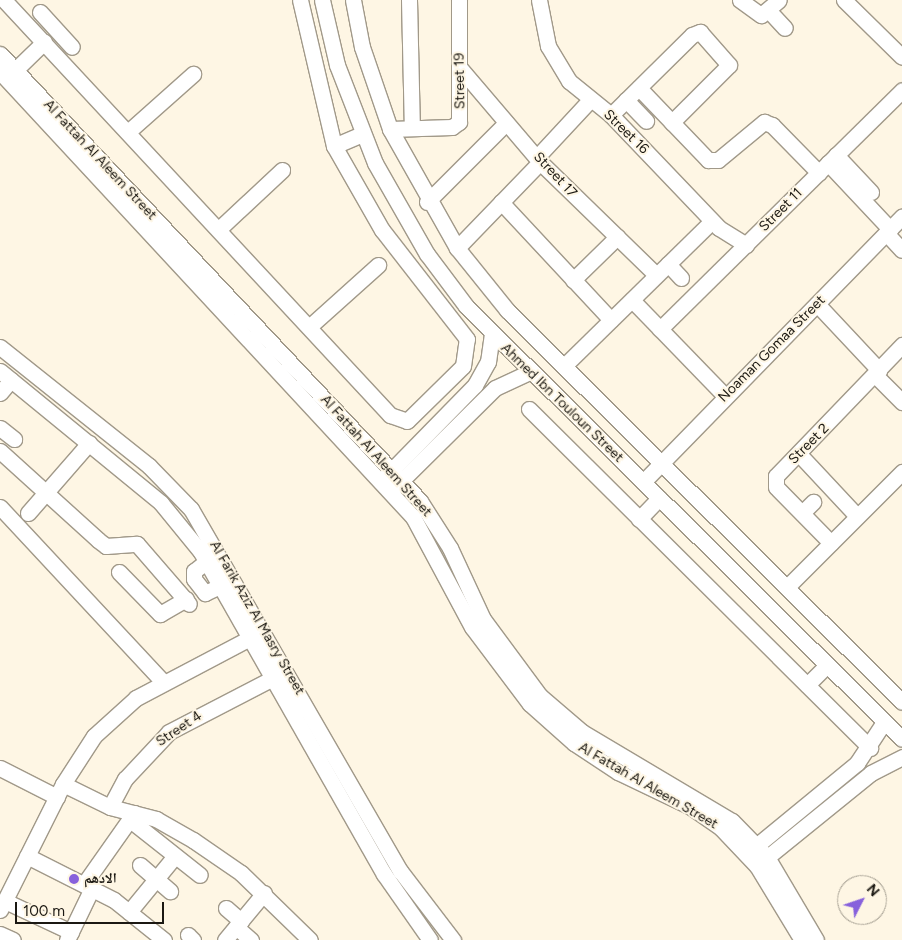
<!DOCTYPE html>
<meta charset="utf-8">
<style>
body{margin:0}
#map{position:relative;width:902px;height:940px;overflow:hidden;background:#fef6e4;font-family:Figtree,"Noto Naskh Arabic",sans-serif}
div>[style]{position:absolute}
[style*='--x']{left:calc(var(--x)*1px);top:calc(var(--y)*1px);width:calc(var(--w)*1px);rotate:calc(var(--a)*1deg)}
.roads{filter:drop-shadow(1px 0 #a19989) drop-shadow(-1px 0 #a19989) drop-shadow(0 1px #a19989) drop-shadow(0 -1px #a19989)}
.minor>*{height:15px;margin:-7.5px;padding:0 7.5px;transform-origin:7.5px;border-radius:7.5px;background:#fff}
.dots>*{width:14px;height:14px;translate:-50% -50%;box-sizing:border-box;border:2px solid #fef6e4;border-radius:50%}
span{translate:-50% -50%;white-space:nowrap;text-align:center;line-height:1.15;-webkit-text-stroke:4px #fef6e4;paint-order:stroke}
.street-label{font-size:14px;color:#1b1812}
.poi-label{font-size:14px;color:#1b1812;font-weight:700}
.left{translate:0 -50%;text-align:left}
.north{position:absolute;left:837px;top:875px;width:50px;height:50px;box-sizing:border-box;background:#fef6e4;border:1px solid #a39d90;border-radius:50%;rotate:49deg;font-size:14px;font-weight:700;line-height:20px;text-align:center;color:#1b1812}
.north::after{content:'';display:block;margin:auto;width:18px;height:22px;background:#8761dc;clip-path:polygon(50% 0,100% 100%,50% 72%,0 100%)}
.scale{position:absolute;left:15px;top:902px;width:149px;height:22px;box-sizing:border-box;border:2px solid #1b1812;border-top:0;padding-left:6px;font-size:15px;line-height:18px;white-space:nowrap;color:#1b1812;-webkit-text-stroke:4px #fef6e4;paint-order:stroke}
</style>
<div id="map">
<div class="roads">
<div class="minor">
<div style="--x:4;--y:0;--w:567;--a:47.07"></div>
<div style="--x:390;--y:415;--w:18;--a:19"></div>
<div style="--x:407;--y:421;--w:78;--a:-44.5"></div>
<div style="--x:463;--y:366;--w:27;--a:-82"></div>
<div style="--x:467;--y:339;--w:138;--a:-127.9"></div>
<div style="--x:382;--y:230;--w:97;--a:-119.7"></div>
<div style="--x:334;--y:146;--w:150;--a:-103.1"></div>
<div style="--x:322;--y:0;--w:67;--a:77"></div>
<div style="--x:337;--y:65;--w:105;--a:68.8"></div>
<div style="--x:375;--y:163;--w:105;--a:60.3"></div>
<div style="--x:427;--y:254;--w:65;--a:53.1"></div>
<div style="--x:466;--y:306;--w:614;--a:44.8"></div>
<div style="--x:353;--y:0;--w:48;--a:79.2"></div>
<div style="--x:362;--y:47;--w:87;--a:71.1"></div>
<div style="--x:390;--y:129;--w:137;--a:60.6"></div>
<div style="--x:457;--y:248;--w:80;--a:51.1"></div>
<div style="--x:507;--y:310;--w:556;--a:44.78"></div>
<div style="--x:409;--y:0;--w:128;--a:88.7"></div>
<div style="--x:539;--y:0;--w:47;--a:78.9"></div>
<div style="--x:548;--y:46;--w:41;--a:59"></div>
<div style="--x:569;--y:81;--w:54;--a:39"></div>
<div style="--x:611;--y:115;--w:156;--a:46.3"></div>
<div style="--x:719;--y:228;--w:32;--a:32"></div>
<div style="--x:740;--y:0;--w:26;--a:36"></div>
<div style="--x:761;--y:15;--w:23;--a:-40"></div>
<div style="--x:844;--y:0;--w:81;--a:44.5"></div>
<div style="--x:769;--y:11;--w:23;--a:47"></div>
<div style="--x:40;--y:12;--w:47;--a:47.6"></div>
<div style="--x:0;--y:54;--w:613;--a:46.78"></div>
<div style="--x:420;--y:501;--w:56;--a:57.4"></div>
<div style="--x:450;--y:548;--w:78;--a:65.1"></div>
<div style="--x:483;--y:619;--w:96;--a:53.5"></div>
<div style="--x:540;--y:696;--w:55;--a:40.6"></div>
<div style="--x:582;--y:732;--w:174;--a:30.7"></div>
<div style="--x:732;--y:821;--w:50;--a:45.8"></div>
<div style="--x:767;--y:857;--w:96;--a:59.4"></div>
<div style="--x:460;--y:68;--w:123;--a:49.6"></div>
<div style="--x:540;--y:162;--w:162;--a:44.2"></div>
<div style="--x:0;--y:72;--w:607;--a:47.14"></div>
<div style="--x:413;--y:517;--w:125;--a:61.8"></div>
<div style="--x:472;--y:627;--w:96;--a:53"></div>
<div style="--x:530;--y:704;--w:59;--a:41.6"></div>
<div style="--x:574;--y:743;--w:53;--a:33.4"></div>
<div style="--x:618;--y:772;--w:81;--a:25.6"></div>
<div style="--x:691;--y:807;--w:37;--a:35"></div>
<div style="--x:721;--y:828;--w:52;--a:46.5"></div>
<div style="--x:757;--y:866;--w:87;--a:58.7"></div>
<div style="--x:9;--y:76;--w:49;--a:-44.2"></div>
<div style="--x:639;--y:88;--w:100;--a:46.2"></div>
<div style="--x:708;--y:160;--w:10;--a:0"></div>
<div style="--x:718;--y:160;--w:60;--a:-39.6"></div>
<div style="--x:764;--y:122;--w:9;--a:21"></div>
<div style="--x:772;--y:125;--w:67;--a:45.6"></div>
<div style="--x:626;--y:100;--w:29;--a:46"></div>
<div style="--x:611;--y:115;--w:114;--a:-44.6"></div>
<div style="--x:692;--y:35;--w:9;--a:-21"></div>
<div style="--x:700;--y:32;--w:44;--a:48.7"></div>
<div style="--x:729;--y:65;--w:81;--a:135"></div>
<div style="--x:390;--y:129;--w:62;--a:-1.8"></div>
<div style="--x:452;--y:127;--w:9;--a:-36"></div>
<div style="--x:459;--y:122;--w:122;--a:-90"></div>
<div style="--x:129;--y:131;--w:86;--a:-41.7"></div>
<div style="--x:334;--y:146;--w:30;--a:-23"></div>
<div style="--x:836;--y:155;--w:51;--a:46.6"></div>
<div style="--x:537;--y:157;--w:78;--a:-47.1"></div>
<div style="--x:828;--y:163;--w:91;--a:46.8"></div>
<div style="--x:427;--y:202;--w:112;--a:-45"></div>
<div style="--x:501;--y:202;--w:161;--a:47"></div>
<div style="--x:220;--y:228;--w:85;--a:-43.1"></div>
<div style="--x:886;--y:233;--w:23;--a:47"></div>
<div style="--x:457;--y:248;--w:120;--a:-46"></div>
<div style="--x:668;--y:264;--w:19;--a:47"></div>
<div style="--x:573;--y:280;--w:62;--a:-44.3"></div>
<div style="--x:632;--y:300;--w:134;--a:45.9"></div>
<div style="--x:817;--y:304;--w:91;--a:46.8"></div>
<div style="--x:309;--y:327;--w:93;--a:-41.9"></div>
<div style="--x:660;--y:329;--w:340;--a:-44.6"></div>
<div style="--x:0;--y:347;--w:191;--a:38.6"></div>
<div style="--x:149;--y:466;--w:60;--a:45.7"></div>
<div style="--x:191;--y:509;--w:419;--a:60"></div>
<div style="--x:401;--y:872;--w:86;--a:52.6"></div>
<div style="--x:564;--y:366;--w:207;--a:-44.4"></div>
<div style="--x:0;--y:371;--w:208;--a:39.3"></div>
<div style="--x:161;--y:503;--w:63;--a:50.8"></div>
<div style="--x:201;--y:552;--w:370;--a:60.4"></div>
<div style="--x:384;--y:874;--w:80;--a:55.1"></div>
<div style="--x:876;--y:376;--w:37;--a:45"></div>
<div style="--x:0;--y:393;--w:17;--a:-50"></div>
<div style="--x:529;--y:409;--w:481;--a:44.8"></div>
<div style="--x:0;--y:428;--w:18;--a:38"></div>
<div style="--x:0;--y:451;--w:132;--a:42.2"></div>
<div style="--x:98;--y:540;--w:10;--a:37"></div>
<div style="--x:106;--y:546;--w:31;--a:-4"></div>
<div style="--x:137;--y:544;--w:79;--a:49.1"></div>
<div style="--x:799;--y:454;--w:85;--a:46.9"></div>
<div style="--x:385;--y:477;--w:129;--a:-45.6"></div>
<div style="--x:475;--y:385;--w:26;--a:-61"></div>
<div style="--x:488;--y:362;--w:28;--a:-82"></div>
<div style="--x:643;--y:482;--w:371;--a:-45.7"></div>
<div style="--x:396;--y:486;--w:139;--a:-44.7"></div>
<div style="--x:495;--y:388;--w:38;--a:-25"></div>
<div style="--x:0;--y:507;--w:238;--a:47"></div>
<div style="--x:28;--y:513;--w:93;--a:-48.9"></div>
<div style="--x:802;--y:513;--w:16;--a:-45"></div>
<div style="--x:639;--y:519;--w:29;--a:-46"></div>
<div style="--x:831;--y:543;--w:78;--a:-134.5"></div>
<div style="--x:776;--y:487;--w:11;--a:-90"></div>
<div style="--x:776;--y:476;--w:182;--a:-46.1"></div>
<div style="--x:207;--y:561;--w:16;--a:142"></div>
<div style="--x:194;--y:571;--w:8;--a:90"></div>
<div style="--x:194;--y:579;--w:18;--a:52"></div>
<div style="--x:205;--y:593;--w:17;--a:-25"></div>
<div style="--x:119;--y:572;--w:59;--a:45.7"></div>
<div style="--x:160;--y:614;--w:30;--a:-30"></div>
<div style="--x:787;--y:587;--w:163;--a:-45"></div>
<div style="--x:807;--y:685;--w:28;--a:-45"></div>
<div style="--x:0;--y:768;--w:64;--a:27"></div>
<div style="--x:63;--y:784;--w:52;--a:26.1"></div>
<div style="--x:110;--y:807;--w:48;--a:14.6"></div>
<div style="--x:156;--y:819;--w:43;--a:29.6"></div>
<div style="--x:193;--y:840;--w:58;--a:34.5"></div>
<div style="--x:241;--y:873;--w:96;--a:44.2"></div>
<div style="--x:110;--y:807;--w:32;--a:-62"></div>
<div style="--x:125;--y:779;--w:64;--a:-46.9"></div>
<div style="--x:169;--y:732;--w:117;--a:-27.4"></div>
<div style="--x:129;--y:819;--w:90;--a:38.3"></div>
<div style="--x:750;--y:851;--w:139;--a:-39.4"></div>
<div style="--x:857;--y:763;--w:49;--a:-56.6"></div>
<div style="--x:27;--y:856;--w:97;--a:26.8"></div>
<div style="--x:114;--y:900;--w:64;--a:38.7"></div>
<div style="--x:760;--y:863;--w:143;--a:-39"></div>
<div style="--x:871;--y:773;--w:35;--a:-27"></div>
<div style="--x:140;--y:865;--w:40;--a:41"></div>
<div style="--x:84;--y:884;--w:87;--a:-54.8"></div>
<div style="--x:5;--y:901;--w:73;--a:25.2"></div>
<div style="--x:226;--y:908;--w:20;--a:41"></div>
<div style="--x:0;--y:910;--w:141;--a:-63.4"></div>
<div style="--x:63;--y:784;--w:57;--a:-57.1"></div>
<div style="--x:94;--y:736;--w:57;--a:-42.1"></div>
<div style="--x:136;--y:698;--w:129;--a:-27.8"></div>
<div style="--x:129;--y:912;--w:72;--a:-50.6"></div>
<div style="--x:236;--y:927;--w:20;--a:41"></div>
<div style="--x:0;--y:934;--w:14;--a:25"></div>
<div style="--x:188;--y:935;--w:7;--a:45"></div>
<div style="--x:67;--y:940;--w:58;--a:-64.3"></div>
<div style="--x:225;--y:940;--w:61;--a:-50.3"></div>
</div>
</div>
<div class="dots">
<div style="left:74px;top:879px;background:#8761dc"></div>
</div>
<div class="street-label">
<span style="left:460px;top:81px;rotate:-91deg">Street 19</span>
<span style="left:626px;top:132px;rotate:44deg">Street 16</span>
<span style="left:100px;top:160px;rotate:47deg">Al Fattah Al Aleem Street</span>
<span style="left:555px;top:175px;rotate:47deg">Street 17</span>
<span style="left:781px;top:210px;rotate:-45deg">Street 11</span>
<span style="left:772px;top:349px;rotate:-45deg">Noaman Gomaa Street</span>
<span style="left:562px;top:403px;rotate:44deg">Ahmed Ibn Touloun Street</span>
<span style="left:809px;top:444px;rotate:-45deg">Street 2</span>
<span style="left:376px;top:456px;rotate:48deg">Al Fattah Al Aleem Street</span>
<span style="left:257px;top:618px;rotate:60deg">Al Farik Aziz Al Masry Street</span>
<span style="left:179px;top:729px;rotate:-34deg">Street 4</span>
<span style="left:648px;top:786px;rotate:30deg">Al Fattah Al Aleem Street</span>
</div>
<div class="poi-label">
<span class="left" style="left:84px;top:879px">الادهم</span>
</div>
<div class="north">N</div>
<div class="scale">100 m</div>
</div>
